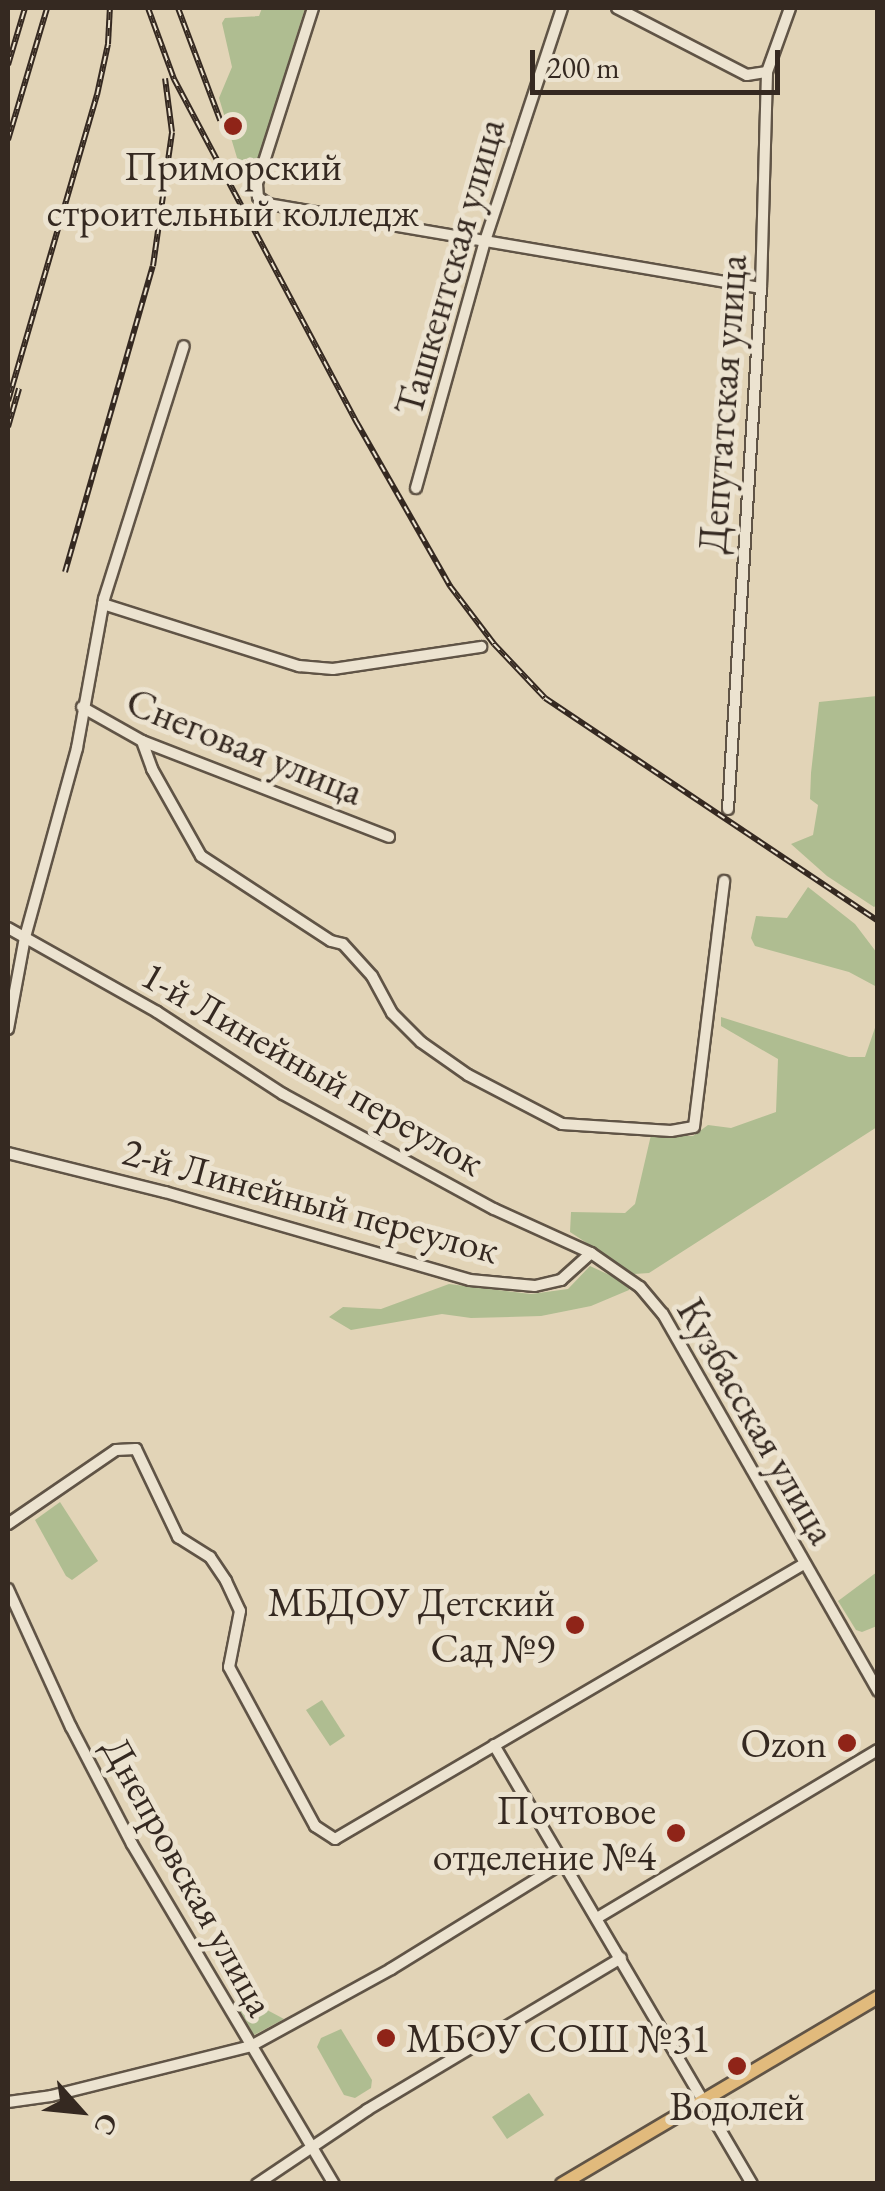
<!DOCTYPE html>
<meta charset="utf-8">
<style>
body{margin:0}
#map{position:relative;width:885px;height:2191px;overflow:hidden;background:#e2d4b7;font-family:"EB Garamond",serif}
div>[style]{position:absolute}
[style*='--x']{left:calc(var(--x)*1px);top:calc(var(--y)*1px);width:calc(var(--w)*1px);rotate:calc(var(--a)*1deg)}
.green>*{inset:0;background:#afbd91}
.roads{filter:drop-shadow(2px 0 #605446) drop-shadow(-2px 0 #605446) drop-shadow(0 2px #605446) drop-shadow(0 -2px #605446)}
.minor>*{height:10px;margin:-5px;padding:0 5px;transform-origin:5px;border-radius:5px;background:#ece3d0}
.major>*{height:12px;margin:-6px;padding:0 6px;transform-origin:6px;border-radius:6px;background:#e1ba7c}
.rail>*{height:6px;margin-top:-3px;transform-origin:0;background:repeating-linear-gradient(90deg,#ece3d0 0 8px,#352921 0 16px);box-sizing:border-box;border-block:2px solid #352921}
.dots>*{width:28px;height:28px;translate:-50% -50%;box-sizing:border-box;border:5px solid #ece3d0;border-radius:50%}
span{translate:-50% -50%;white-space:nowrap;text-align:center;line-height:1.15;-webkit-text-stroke:10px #ece3d0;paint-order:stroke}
.poi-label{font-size:40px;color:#352921}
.right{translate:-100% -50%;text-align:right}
.left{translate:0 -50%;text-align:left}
.street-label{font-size:40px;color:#352921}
.frame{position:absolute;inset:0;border:10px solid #352921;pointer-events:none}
.north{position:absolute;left:30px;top:2061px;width:100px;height:100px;-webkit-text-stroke:8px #ece3d0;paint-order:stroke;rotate:117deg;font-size:28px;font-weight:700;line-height:40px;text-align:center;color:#352921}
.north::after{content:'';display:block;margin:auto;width:35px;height:45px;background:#352921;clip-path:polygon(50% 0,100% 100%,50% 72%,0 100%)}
.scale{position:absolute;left:530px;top:50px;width:250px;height:45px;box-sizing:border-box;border:5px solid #352921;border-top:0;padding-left:12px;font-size:30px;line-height:35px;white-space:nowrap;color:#352921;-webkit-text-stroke:8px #ece3d0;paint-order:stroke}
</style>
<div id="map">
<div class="green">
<div style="clip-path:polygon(262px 8px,305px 8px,255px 170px,251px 181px,244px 181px,219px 98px,232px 67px,222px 23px,225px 18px,259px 16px)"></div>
<div style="clip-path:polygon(877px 696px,878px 904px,874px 907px,827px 876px,791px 844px,813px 835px,818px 805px,810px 799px,811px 773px,819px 702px)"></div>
<div style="clip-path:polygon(808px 887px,855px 924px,877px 953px,877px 987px,849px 972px,755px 946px,751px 938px,756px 916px,787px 918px)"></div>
<div style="clip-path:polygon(721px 1017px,849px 1057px,865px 1057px,877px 1022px,877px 1127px,649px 1273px,634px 1274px,570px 1232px,571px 1212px,625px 1213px,635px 1204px,651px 1135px,693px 1136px,708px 1125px,731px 1128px,776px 1112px,778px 1059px,721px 1026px)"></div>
<div style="clip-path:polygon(590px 1266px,629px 1284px,629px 1290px,591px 1306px,541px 1316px,471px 1318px,442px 1314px,351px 1330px,329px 1317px,343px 1307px,381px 1309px,449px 1284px,531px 1294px,568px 1289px)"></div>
<div style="clip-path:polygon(60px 1502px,98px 1561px,72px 1580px,66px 1576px,35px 1520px)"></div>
<div style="clip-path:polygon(877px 1572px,877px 1626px,862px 1632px,856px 1630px,838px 1601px)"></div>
<div style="clip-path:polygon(322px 1700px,345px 1736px,330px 1746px,306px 1710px)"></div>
<div style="clip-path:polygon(243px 1997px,284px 2019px,254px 2035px,235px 2002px)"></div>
<div style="clip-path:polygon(341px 2029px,372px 2080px,371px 2088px,355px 2098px,344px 2095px,317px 2047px,321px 2038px)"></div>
<div style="clip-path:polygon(529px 2093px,544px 2115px,507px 2139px,492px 2117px)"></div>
</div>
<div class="roads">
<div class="minor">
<div style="--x:313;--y:8;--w:185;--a:107.7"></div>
<div style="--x:257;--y:184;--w:13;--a:86"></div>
<div style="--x:258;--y:197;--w:12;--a:35"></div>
<div style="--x:268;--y:204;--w:500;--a:9.67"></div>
<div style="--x:617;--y:8;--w:146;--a:27.3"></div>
<div style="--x:747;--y:75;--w:20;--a:-9"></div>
<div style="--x:416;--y:488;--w:256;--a:-74.4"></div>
<div style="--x:485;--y:241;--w:245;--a:-71.7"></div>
<div style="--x:103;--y:604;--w:206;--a:17.6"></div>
<div style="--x:299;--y:666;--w:34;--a:5"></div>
<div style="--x:333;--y:669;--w:150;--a:-8.5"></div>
<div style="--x:82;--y:707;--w:69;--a:29.5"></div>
<div style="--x:142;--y:741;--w:265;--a:21.2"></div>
<div style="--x:142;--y:741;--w:30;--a:70"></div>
<div style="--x:152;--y:769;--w:100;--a:60.6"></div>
<div style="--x:201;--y:856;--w:155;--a:33.2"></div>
<div style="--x:331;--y:941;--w:12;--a:14"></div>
<div style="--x:343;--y:944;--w:43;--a:47.8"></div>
<div style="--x:372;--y:976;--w:42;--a:61.6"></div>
<div style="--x:392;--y:1013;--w:41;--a:45"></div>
<div style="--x:421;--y:1042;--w:57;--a:35.1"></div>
<div style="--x:468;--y:1075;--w:106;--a:27.5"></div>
<div style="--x:562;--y:1124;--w:109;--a:3.7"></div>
<div style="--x:671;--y:1131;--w:23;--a:-10"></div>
<div style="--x:694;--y:1127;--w:248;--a:-83"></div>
<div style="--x:728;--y:809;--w:522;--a:-86.38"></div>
<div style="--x:761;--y:288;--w:216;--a:-88.4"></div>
<div style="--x:767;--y:72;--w:68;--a:-70.2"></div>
<div style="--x:8;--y:928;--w:171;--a:29.4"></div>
<div style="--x:157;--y:1012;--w:150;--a:33.1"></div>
<div style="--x:283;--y:1094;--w:240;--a:28.6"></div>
<div style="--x:494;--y:1209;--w:107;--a:24.4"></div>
<div style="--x:591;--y:1253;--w:60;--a:34.8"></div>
<div style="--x:640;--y:1287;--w:35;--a:50"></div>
<div style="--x:663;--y:1314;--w:434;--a:60.3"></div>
<div style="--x:8;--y:1029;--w:94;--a:-79.5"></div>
<div style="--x:25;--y:937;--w:196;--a:-74.6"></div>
<div style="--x:77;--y:748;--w:151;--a:-79.7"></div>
<div style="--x:104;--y:599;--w:265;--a:-72.5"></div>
<div style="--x:8;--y:1153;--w:162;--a:14"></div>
<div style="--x:165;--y:1192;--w:317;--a:16.1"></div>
<div style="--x:470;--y:1280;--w:65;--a:5.3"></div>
<div style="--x:535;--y:1286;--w:27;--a:-13"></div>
<div style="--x:561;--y:1280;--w:40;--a:-42"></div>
<div style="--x:8;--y:1524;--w:131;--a:-34.4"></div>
<div style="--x:116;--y:1450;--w:20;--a:-3"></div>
<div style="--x:136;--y:1449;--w:98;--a:64.5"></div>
<div style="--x:178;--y:1537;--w:38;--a:32"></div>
<div style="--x:210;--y:1557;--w:29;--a:56"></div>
<div style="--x:226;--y:1581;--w:33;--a:65"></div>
<div style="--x:240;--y:1611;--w:57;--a:101.1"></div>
<div style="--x:229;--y:1667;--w:181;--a:61.6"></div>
<div style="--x:315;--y:1826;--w:24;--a:33"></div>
<div style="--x:335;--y:1839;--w:544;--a:-30.39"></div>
<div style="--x:8;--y:1589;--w:152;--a:65.5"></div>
<div style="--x:71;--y:1727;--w:132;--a:62.5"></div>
<div style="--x:132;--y:1844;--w:395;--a:59.3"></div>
<div style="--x:494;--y:1745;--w:509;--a:59.56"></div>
<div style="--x:597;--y:1918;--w:327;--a:-30.9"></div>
<div style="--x:8;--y:2102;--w:43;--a:-7.9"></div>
<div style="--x:51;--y:2096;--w:206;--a:-14"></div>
<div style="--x:251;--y:2046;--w:160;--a:-28.8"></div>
<div style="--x:391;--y:1969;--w:203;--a:-31.7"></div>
<div style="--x:257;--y:2184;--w:133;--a:-33.9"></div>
<div style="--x:367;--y:2110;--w:296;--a:-30.9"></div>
</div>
<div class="major">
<div style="--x:562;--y:2184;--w:367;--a:-30.6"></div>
</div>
</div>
<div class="rail">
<div style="--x:148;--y:8;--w:76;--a:69.9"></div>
<div style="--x:174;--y:79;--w:390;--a:62"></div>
<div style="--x:357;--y:423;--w:188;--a:60.3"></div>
<div style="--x:450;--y:586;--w:73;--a:52.8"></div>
<div style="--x:494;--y:644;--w:74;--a:46.6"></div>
<div style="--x:545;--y:698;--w:401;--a:33.8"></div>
<div style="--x:178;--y:8;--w:120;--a:69.4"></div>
<div style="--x:8;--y:65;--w:59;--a:-73.4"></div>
<div style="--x:8;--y:140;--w:138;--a:-73.5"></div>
<div style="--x:8;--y:401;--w:319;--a:-73.8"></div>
<div style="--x:97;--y:95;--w:52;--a:-77.8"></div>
<div style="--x:108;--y:44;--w:36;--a:-87"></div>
<div style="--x:8;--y:427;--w:40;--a:-74"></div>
<div style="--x:65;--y:572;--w:318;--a:-74"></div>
<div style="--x:153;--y:266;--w:135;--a:-81.9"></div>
<div style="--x:172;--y:132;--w:54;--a:-97.4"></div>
</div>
<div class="dots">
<div style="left:233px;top:126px;background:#8f2418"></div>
<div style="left:575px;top:1625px;background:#8f2418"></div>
<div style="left:847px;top:1743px;background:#8f2418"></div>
<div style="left:676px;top:1833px;background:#8f2418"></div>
<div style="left:386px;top:2038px;background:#8f2418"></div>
<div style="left:737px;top:2066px;background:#8f2418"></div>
</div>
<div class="poi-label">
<span style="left:233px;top:189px">Приморский<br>строительный колледж</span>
<span class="right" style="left:555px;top:1625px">МБДОУ Детский<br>Сад №9</span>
<span class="right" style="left:827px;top:1743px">Ozon</span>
<span class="right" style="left:656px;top:1833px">Почтовое<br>отделение №4</span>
<span class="left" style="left:406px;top:2038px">МБОУ СОШ №31</span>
<span style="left:737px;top:2106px">Водолей</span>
</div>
<div class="street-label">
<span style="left:449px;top:267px;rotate:-74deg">Ташкентская улица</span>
<span style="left:722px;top:404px;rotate:-86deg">Депутатская улица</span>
<span style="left:245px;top:746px;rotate:22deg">Снеговая улица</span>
<span style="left:313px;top:1068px;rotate:30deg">1-й Линейный переулок</span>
<span style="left:311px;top:1200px;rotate:15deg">2-й Линейный переулок</span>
<span style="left:757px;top:1421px;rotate:60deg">Кузбасская улица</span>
<span style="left:189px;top:1876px;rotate:61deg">Днепровская улица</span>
</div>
<div class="frame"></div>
<div class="north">С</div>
<div class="scale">200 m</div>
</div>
